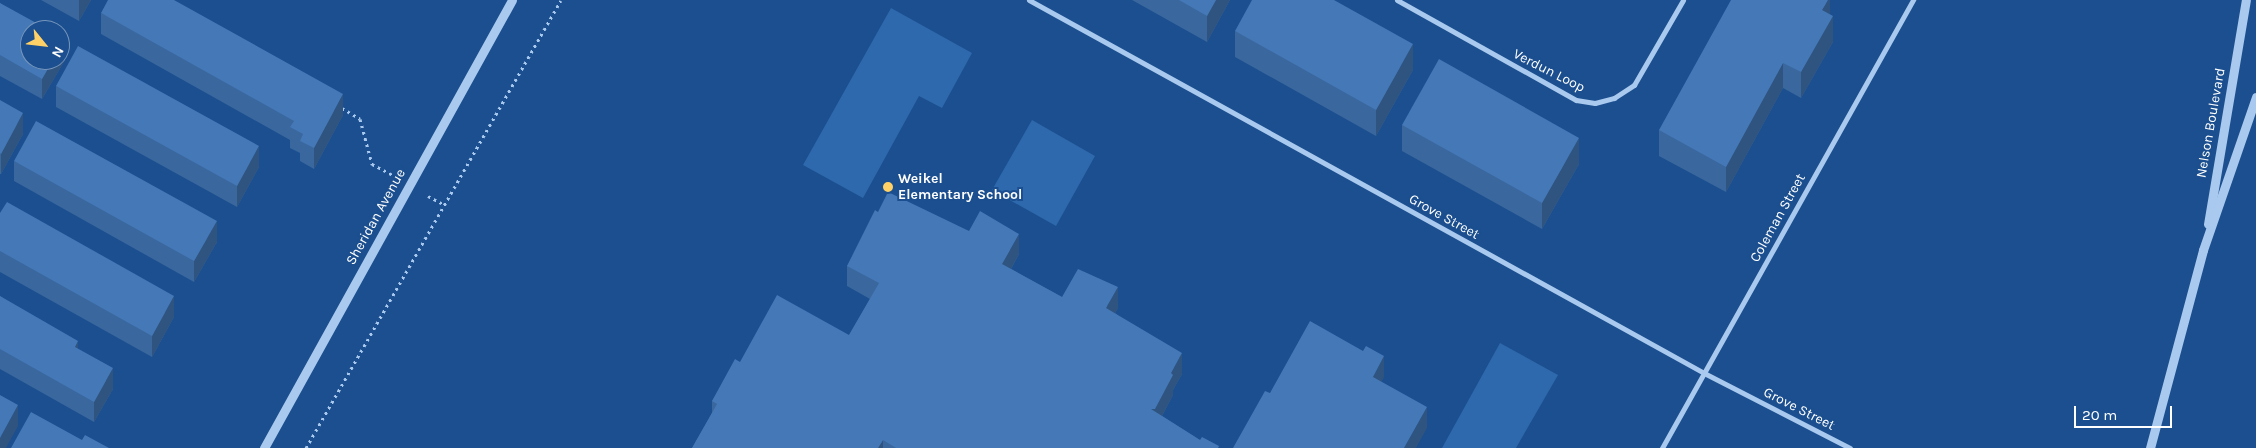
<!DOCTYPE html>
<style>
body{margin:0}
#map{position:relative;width:2256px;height:448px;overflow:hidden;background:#1b4f8f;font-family:Karla,sans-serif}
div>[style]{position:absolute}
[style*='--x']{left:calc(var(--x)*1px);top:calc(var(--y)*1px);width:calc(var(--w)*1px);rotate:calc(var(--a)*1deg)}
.green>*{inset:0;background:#2e69ad}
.path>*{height:3px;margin-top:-1.5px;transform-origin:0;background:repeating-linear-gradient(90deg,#a9c9ee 0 2.5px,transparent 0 6.5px)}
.minor>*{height:5px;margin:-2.5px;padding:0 2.5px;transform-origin:2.5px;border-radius:2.5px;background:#a9c9ee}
.tertiary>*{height:9px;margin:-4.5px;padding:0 4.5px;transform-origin:4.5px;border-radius:4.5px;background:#a9c9ee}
.wall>*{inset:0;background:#3a679d}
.shaded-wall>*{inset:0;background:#305480}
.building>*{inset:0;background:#4478b7}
.dots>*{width:14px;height:14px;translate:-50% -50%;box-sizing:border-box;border:2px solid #1b4f8f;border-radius:50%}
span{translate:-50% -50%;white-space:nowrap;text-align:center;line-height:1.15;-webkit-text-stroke:4px #1b4f8f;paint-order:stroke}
.street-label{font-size:14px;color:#fff}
.poi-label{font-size:14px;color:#fff;font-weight:700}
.left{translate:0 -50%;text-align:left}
.north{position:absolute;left:20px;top:20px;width:50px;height:50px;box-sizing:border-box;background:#1b4f8f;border:1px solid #7695bc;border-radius:50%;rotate:119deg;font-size:14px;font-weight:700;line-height:20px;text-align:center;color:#fff}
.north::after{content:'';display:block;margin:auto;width:18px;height:22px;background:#ffd166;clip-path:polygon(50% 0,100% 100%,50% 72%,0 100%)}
.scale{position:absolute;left:2074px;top:406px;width:98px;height:22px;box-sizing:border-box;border:2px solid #fff;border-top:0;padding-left:6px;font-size:15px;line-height:18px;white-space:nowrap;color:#fff;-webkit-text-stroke:4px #1b4f8f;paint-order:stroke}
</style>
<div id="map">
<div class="green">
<div style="clip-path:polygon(891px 8px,972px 53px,942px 108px,919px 96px,863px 198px,803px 165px)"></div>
<div style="clip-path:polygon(1032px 120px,1095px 156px,1056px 226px,992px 190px)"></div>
<div style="clip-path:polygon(1500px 343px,1558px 375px,1516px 448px,1442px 448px)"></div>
</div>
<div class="path">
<div style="--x:342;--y:108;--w:21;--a:31"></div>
<div style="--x:360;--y:119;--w:47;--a:75.1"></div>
<div style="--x:372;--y:164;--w:24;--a:28"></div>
<div style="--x:428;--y:196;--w:17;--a:28"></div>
<div style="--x:306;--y:448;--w:515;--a:-60.35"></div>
</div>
<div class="minor">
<div style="--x:1029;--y:0;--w:771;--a:28.92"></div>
<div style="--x:1704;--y:373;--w:164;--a:27.2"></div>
<div style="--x:1397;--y:0;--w:205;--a:29.2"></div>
<div style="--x:1576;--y:100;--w:19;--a:9"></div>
<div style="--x:1595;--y:103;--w:20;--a:-15"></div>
<div style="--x:1614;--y:98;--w:24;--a:-33"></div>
<div style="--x:1634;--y:85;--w:98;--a:-60"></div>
<div style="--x:1662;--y:448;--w:514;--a:-60.74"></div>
</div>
<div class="tertiary">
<div style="--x:2208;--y:224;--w:227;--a:-80.4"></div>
<div style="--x:264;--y:448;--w:512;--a:-61.03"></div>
<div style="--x:2150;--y:448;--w:205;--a:-75"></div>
<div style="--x:2203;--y:250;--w:162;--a:-70.9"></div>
</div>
<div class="wall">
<div style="clip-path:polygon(41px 0,91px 0,79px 21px)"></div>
<div style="clip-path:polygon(1132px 0,1230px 0,1207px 42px)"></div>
<div style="clip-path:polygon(1830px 0,1830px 14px,1833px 42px,1801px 98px,1783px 88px,1726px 192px,1659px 156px,1659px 130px)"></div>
<div style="clip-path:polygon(0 3px,65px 60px,42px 99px,0 76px)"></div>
<div style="clip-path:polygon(101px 13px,343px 115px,314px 169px,300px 161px,300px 153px,290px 148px,290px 140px,101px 34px)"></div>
<div style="clip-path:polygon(1235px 31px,1413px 70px,1376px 136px,1235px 57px)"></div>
<div style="clip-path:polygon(56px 86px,259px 167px,237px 207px,56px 107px)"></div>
<div style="clip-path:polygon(0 100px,23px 134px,1px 174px,0 174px)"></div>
<div style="clip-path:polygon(1402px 125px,1579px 164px,1542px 229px,1402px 151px)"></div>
<div style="clip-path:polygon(14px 161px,217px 242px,194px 282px,14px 181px)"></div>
<div style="clip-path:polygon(878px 212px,969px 231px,1019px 254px,1011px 269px,1062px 297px,1118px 308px,1115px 313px,1182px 374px,1173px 390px,1173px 395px,1162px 416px,1200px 440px,1219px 448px,692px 448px,712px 413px,712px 401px,740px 362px,849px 335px,870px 299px,847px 286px,847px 266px)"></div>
<div style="clip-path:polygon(0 213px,174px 317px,152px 357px,0 272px)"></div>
<div style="clip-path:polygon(0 296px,78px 349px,113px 389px,94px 422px,0 369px)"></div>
</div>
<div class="shaded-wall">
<div style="clip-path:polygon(79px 0,91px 0,79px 21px)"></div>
<div style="clip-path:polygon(1216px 0,1230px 0,1207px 42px,1207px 16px)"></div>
<div style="clip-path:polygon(1828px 0,1830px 0,1830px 21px,1833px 16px,1833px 42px,1801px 98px,1801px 72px,1822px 10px)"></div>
<div style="clip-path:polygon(65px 39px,65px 60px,42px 99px,42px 79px,53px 60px,60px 60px,60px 47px)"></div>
<div style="clip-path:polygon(1413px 44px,1413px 70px,1376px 136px,1376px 110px)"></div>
<div style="clip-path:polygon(1783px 63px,1783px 88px,1726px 192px,1726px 167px)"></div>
<div style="clip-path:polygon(343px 94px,343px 115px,314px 169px,314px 148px)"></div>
<div style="clip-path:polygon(23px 113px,23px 134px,1px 174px,1px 154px)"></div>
<div style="clip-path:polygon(1579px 138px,1579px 164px,1542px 229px,1542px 203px)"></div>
<div style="clip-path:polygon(259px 146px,259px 167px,237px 207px,237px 186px)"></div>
<div style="clip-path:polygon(217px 221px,217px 242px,194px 282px,194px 261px)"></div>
<div style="clip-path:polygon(1019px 234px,1019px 254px,1002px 285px,1002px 264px)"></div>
<div style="clip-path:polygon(1118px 287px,1118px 308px,1106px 329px,1106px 308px)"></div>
<div style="clip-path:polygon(174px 296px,174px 317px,152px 357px,152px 336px)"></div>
<div style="clip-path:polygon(78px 341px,78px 361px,75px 347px)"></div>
<div style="clip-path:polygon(1182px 353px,1182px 374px,1173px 390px,1173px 395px,1155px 429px,1151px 409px)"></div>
<div style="clip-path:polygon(1384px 356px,1384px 377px,1373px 398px,1373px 377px)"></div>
<div style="clip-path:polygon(113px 368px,113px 389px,94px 422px,94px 402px)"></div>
<div style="clip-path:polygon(18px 405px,18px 426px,6px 448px,0 448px,0 438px)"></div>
<div style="clip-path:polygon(1427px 407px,1427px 428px,1416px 448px,1404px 448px)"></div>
<div style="clip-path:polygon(883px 440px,883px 448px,878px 448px)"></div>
</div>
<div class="building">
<div style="clip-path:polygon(108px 0,174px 0,343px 94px,314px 148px,300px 141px,303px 134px,290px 127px,294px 121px,101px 13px)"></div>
<div style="clip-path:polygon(1179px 0,1216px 0,1207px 16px)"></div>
<div style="clip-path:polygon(1252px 0,1334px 0,1413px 44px,1376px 110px,1235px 31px)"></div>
<div style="clip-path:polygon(1731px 0,1828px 0,1822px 10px,1833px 16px,1801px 72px,1783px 63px,1726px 167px,1659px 130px)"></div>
<div style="clip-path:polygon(0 3px,49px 30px,30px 30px,30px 60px,53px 60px,42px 79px,0 55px)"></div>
<div style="clip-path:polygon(60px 36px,65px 39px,60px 47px)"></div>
<div style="clip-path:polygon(78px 46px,259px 146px,237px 186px,56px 86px)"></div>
<div style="clip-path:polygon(1439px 59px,1579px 138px,1542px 203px,1402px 125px)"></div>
<div style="clip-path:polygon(0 100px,23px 113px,1px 154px,0 153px)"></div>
<div style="clip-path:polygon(36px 121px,217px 221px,194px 261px,14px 161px)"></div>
<div style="clip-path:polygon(888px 192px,969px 231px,980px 211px,1019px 234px,1002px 264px,1062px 297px,1078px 269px,1118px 287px,1106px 308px,1182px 353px,1171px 373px,1173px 375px,1155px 409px,1151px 409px,1200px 440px,1202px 437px,1219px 446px,1218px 448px,896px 448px,883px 440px,878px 448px,692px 448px,717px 404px,712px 401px,735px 359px,740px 362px,777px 295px,849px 335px,879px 283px,847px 266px,875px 210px,878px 212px)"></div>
<div style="clip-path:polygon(7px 202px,174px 296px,152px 336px,0 251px,0 213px)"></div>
<div style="clip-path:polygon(0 296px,78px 341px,75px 347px,113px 368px,94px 402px,0 349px)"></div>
<div style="clip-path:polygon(1310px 321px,1363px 351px,1366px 346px,1384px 356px,1373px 377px,1427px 407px,1404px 448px,1233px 448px,1265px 391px,1270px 393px)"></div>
<div style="clip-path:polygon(0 395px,18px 405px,0 438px)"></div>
<div style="clip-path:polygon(31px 412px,82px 440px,85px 435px,109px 448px,11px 448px)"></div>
</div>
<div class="dots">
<div style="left:888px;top:187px;background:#ffd166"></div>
</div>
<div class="street-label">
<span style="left:1549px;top:71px;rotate:27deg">Verdun Loop</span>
<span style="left:2211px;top:123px;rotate:-80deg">Nelson Boulevard</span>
<span style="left:376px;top:217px;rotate:-61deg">Sheridan Avenue</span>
<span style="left:1444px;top:217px;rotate:29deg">Grove Street</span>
<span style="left:1778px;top:218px;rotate:-61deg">Coleman Street</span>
<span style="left:1799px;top:409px;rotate:27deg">Grove Street</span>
</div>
<div class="poi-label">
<span class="left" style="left:898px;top:187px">Weikel<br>Elementary School</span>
</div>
<div class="north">N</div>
<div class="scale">20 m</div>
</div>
